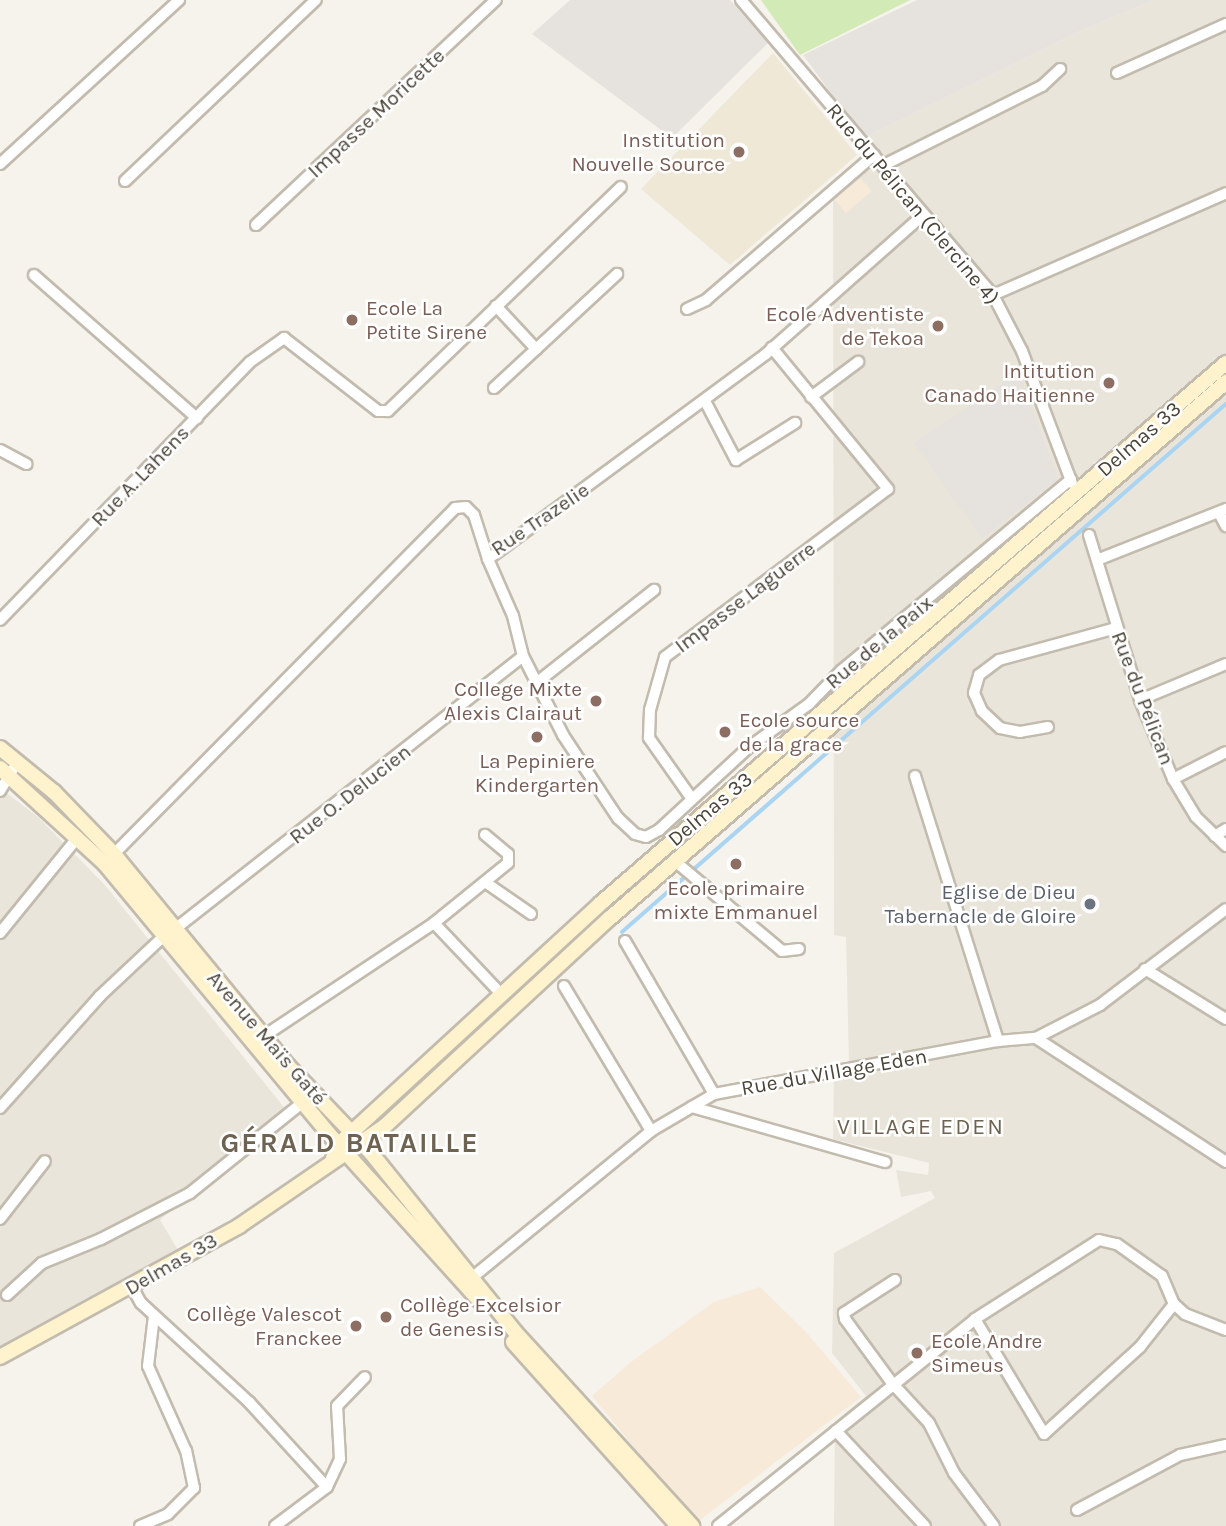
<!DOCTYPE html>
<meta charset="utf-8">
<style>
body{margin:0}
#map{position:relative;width:1226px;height:1526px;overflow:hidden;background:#f6f3ec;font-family:Karla,sans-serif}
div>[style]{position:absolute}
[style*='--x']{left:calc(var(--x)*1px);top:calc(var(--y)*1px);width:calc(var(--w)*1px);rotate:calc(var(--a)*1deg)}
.residential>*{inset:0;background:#eae5da}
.commercial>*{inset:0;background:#f7ead8}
.industrial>*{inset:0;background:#e6e2dd}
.education>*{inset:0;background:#efe8d6}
.green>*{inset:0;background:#d2eab5}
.stream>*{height:3.5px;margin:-1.75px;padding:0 1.75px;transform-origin:1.75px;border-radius:1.75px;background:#a9d4f2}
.roads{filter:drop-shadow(2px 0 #c2bbae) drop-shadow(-2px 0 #c2bbae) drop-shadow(0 2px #c2bbae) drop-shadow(0 -2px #c2bbae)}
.street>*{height:10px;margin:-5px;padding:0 5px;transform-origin:5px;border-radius:5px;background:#fff}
.secondary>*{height:14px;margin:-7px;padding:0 7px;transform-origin:7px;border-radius:7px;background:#fff3cd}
.dots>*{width:19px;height:19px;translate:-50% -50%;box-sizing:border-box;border:4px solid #fff;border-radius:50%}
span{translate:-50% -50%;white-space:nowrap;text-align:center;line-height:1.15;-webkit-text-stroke:5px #fff;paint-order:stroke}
.street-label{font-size:21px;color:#4b4439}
.education-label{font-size:21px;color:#785e54}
.right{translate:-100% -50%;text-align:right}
.left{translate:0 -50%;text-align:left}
.worship-label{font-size:21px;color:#5b616d}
.neighbourhood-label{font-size:23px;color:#6e6250;letter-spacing:2px}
.district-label{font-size:28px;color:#6e6250;font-weight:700;letter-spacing:2px}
</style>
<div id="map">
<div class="residential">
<div style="clip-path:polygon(1154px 0,1226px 0,1226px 1526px,834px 1526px,835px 1422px,866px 1396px,832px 1353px,834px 1253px,935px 1198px,931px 1191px,901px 1197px,896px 1170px,928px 1175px,929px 1163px,833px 1139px,834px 1066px,849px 1062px,846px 937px,834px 935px,833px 194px,876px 156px,864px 138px,1078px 32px)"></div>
<div style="clip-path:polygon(0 788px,38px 817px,104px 884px,287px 1111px,160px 1220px,178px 1250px,0 1347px)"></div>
</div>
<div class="commercial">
<div style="clip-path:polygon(860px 178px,872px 191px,846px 213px,834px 199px)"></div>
<div style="clip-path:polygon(760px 1287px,806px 1332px,861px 1397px,696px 1523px,592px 1396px,631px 1362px,714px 1302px)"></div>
</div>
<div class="industrial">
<div style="clip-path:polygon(570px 0,730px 0,768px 43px,672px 138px,532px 34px)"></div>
<div style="clip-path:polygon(917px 0,1154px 0,1078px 32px,864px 138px,803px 55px)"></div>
<div style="clip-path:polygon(1019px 372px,1058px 479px,982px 539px,914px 443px)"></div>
</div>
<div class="education">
<div style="clip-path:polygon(773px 53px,857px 155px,730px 265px,641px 189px)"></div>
</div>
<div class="green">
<div style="clip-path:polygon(761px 0,910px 0,800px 55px)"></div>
</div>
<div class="stream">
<div style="--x:622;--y:932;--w:802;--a:-41.16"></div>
</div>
<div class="roads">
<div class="street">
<div style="--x:741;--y:0;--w:388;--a:49.5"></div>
<div style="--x:993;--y:295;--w:63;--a:62.6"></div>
<div style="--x:1022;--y:351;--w:141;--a:69.3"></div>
<div style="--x:1117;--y:73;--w:120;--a:-24.2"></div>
<div style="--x:0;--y:164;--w:243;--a:-42.5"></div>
<div style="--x:884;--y:165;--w:177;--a:-26.6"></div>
<div style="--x:1042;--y:86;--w:25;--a:-43"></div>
<div style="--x:125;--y:181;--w:263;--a:-43.5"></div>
<div style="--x:256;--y:225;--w:329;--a:-43.2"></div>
<div style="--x:34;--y:275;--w:217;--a:41.3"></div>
<div style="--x:993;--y:295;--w:254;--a:-23.6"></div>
<div style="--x:496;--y:306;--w:59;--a:47.1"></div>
<div style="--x:687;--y:309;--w:21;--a:-25"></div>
<div style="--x:706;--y:300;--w:222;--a:-40.8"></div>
<div style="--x:494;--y:388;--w:168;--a:-42.8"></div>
<div style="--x:811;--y:397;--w:59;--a:-36.7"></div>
<div style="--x:705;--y:401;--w:67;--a:62.3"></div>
<div style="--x:736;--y:460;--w:70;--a:-32.1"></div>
<div style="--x:0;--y:450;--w:30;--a:28"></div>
<div style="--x:1219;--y:513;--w:15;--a:62"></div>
<div style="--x:1089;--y:535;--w:173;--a:72.8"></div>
<div style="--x:1140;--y:700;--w:86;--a:67.3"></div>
<div style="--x:1173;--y:779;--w:44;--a:58.8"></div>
<div style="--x:1196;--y:817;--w:42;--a:44"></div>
<div style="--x:488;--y:559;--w:62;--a:66.3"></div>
<div style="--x:513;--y:616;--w:41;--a:76"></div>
<div style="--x:523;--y:656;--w:89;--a:63.1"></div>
<div style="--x:563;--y:735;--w:100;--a:56.5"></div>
<div style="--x:618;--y:818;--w:23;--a:43"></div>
<div style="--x:635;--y:834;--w:11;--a:15"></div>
<div style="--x:646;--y:837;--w:15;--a:-28"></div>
<div style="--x:659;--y:830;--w:122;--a:-42.7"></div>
<div style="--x:749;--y:747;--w:74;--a:-35.6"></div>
<div style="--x:809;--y:704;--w:47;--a:-45.9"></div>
<div style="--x:842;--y:670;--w:298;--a:-39.8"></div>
<div style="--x:1097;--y:560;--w:139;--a:-21.6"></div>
<div style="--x:0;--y:620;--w:359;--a:-45.9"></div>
<div style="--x:250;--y:362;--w:42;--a:-35.2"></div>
<div style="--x:284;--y:338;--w:119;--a:37.8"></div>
<div style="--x:378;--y:411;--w:10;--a:0"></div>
<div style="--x:388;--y:411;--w:323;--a:-43.9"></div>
<div style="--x:535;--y:684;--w:152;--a:-38.3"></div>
<div style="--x:1140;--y:700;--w:93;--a:-22.7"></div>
<div style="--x:1048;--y:727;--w:28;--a:170"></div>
<div style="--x:1020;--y:732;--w:20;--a:-169"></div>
<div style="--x:1000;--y:728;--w:25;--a:-137"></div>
<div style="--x:982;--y:711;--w:20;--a:-114"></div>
<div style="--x:974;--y:693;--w:19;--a:-74"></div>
<div style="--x:979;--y:675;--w:25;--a:-37"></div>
<div style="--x:999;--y:660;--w:121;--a:-15.3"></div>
<div style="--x:915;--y:776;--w:278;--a:72.6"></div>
<div style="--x:1173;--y:779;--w:59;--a:-27"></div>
<div style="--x:0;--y:791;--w:35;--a:-59"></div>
<div style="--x:692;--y:799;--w:75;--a:-125.2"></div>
<div style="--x:649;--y:738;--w:28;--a:-88"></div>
<div style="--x:650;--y:710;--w:55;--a:-74.2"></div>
<div style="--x:665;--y:657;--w:279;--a:-37"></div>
<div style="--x:888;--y:489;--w:183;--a:-129.4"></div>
<div style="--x:1215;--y:836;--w:13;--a:-32"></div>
<div style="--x:114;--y:854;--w:486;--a:-45.4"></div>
<div style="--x:455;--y:508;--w:11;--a:-5"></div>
<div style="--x:466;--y:507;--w:11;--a:45"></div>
<div style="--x:474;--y:515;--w:46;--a:72.3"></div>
<div style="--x:488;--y:559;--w:345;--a:-36.4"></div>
<div style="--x:766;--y:354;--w:208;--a:-41.5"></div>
<div style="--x:676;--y:862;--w:138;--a:40"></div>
<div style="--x:782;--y:951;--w:17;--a:-7"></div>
<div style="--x:485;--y:882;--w:56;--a:34.8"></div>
<div style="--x:434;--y:923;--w:95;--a:-39"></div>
<div style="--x:508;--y:863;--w:9;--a:-90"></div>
<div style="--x:508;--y:854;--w:30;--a:-140"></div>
<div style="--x:175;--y:929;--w:442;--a:-38.1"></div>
<div style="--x:0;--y:933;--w:124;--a:-50.9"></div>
<div style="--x:625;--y:941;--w:177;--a:59.8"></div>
<div style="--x:1145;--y:969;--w:95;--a:31.7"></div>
<div style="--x:564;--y:986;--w:169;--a:59"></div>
<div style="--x:264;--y:1036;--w:204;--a:-33.6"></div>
<div style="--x:434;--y:923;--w:100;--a:46.6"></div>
<div style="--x:1036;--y:1038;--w:227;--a:33.1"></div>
<div style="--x:692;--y:1107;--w:201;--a:15.9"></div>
<div style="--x:0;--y:1108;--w:150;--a:-48.2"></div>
<div style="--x:100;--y:996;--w:88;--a:-43.2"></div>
<div style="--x:0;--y:1219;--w:73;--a:-52.2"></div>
<div style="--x:895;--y:1280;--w:61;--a:147.1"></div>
<div style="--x:844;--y:1313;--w:6;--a:81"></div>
<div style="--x:845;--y:1319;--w:79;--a:53.7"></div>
<div style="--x:892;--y:1383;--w:54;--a:47.2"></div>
<div style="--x:929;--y:1423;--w:56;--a:63.4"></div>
<div style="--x:954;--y:1473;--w:66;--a:53"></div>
<div style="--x:468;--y:1281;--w:237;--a:-39.3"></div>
<div style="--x:651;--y:1131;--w:73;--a:-30.4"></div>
<div style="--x:714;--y:1094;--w:289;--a:-10.6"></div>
<div style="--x:998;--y:1041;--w:38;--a:-5"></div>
<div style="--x:1036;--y:1038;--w:72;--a:-27.3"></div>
<div style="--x:1100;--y:1005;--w:158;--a:-37.3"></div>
<div style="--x:132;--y:1287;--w:18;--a:61"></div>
<div style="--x:141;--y:1303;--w:147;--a:42.5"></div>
<div style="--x:249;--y:1402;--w:115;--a:47.5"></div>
<div style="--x:7;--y:1295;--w:47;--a:-42.4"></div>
<div style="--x:42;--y:1263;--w:64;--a:-22.1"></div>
<div style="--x:101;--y:1239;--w:100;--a:-27.3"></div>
<div style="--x:190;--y:1193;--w:145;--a:-38.8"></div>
<div style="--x:975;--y:1319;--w:134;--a:59"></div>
<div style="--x:1044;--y:1434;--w:130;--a:-42.2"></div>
<div style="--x:1140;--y:1347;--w:55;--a:-51.7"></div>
<div style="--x:836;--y:1431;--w:130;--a:46.9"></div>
<div style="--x:1077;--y:1510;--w:117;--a:-28.1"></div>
<div style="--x:1180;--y:1455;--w:47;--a:-12.3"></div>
<div style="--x:140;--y:1526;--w:30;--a:-23"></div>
<div style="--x:168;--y:1514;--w:37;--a:-45"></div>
<div style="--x:194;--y:1488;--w:38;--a:-102"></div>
<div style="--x:186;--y:1451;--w:93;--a:-114.1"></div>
<div style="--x:148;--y:1366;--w:50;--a:-83.2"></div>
<div style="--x:275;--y:1526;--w:65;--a:-36.9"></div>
<div style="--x:327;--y:1487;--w:31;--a:-65"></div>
<div style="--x:340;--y:1459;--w:53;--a:-93.2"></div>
<div style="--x:337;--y:1406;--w:40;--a:-46"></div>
<div style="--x:718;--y:1526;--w:330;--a:-38.8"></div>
<div style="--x:975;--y:1319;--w:147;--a:-32.5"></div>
<div style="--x:1099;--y:1240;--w:18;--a:13"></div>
<div style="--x:1117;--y:1244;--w:55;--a:35.4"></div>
<div style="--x:1162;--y:1276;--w:30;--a:67"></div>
<div style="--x:1174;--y:1304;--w:15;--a:42"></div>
<div style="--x:1185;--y:1314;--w:44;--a:21.3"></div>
</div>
<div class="secondary">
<div style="--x:0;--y:748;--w:70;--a:39.2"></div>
<div style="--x:54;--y:792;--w:86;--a:45.9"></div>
<div style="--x:114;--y:854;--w:274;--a:50.6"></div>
<div style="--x:288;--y:1066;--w:122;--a:46.3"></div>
<div style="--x:372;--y:1154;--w:228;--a:51.2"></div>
<div style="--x:515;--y:1332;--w:263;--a:47.6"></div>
<div style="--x:0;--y:768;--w:141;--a:42.4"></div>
<div style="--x:104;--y:863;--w:351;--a:50.3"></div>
<div style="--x:328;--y:1133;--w:224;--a:47.9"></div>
<div style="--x:333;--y:1158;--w:15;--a:-67"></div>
<div style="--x:339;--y:1144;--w:356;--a:-42.6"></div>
<div style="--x:601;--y:903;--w:826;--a:-40.83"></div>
<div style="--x:513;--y:1342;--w:247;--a:48.1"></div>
<div style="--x:0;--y:1357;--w:273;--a:-28.7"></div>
<div style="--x:239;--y:1226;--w:177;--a:-34.4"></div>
<div style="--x:385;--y:1126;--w:306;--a:-42.8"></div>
<div style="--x:610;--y:918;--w:817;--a:-41.03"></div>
</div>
</div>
<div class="dots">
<div style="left:739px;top:152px;background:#8d6e63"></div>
<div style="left:352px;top:320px;background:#8d6e63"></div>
<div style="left:938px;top:326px;background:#8d6e63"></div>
<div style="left:1109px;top:383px;background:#8d6e63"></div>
<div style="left:596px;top:701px;background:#8d6e63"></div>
<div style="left:725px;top:732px;background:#8d6e63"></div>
<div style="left:537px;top:737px;background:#8d6e63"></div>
<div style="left:736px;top:864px;background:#8d6e63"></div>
<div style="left:1090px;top:904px;background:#6b7280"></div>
<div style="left:386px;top:1317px;background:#8d6e63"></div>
<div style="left:356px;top:1326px;background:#8d6e63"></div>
<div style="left:917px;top:1353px;background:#8d6e63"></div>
</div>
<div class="street-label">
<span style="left:376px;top:113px;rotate:-43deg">Impasse Moricette</span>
<span style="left:913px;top:204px;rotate:50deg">Rue du Pélican (Clercine 4)</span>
<span style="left:1139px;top:439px;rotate:-41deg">Delmas 33</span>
<span style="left:140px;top:476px;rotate:-46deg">Rue A. Lahens</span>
<span style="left:540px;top:519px;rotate:-34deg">Rue Trazelie</span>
<span style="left:745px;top:597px;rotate:-37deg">Impasse Laguerre</span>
<span style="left:879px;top:642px;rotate:-40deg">Rue de la Paix</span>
<span style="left:1143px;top:698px;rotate:69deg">Rue du Pélican</span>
<span style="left:350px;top:794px;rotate:-38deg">Rue O. Delucien</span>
<span style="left:710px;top:809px;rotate:-40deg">Delmas 33</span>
<span style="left:267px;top:1038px;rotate:49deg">Avenue Maïs Gaté</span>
<span style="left:834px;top:1072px;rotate:-10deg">Rue du Village Eden</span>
<span style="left:171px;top:1264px;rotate:-30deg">Delmas 33</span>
</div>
<div class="education-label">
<span class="right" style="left:725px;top:152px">Institution<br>Nouvelle Source</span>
<span class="left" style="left:366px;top:320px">Ecole La<br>Petite Sirene</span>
<span class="right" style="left:924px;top:326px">Ecole Adventiste<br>de Tekoa</span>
<span class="right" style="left:1095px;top:383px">Intitution<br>Canado Haitienne</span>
<span class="right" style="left:582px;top:701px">College Mixte<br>Alexis Clairaut</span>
<span class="left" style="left:739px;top:732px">Ecole source<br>de la grace</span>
<span style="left:537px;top:773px">La Pepiniere<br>Kindergarten</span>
<span style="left:736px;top:900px">Ecole primaire<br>mixte Emmanuel</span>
<span class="left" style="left:400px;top:1317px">Collège Excelsior<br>de Genesis</span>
<span class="right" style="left:342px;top:1326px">Collège Valescot<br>Franckee</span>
<span class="left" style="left:931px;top:1353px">Ecole Andre<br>Simeus</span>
</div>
<div class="worship-label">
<span class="right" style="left:1076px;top:904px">Eglise de Dieu<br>Tabernacle de Gloire</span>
</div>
<div class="neighbourhood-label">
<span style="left:921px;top:1127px">VILLAGE EDEN</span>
</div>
<div class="district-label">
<span style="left:350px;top:1143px">GÉRALD BATAILLE</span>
</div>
</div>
